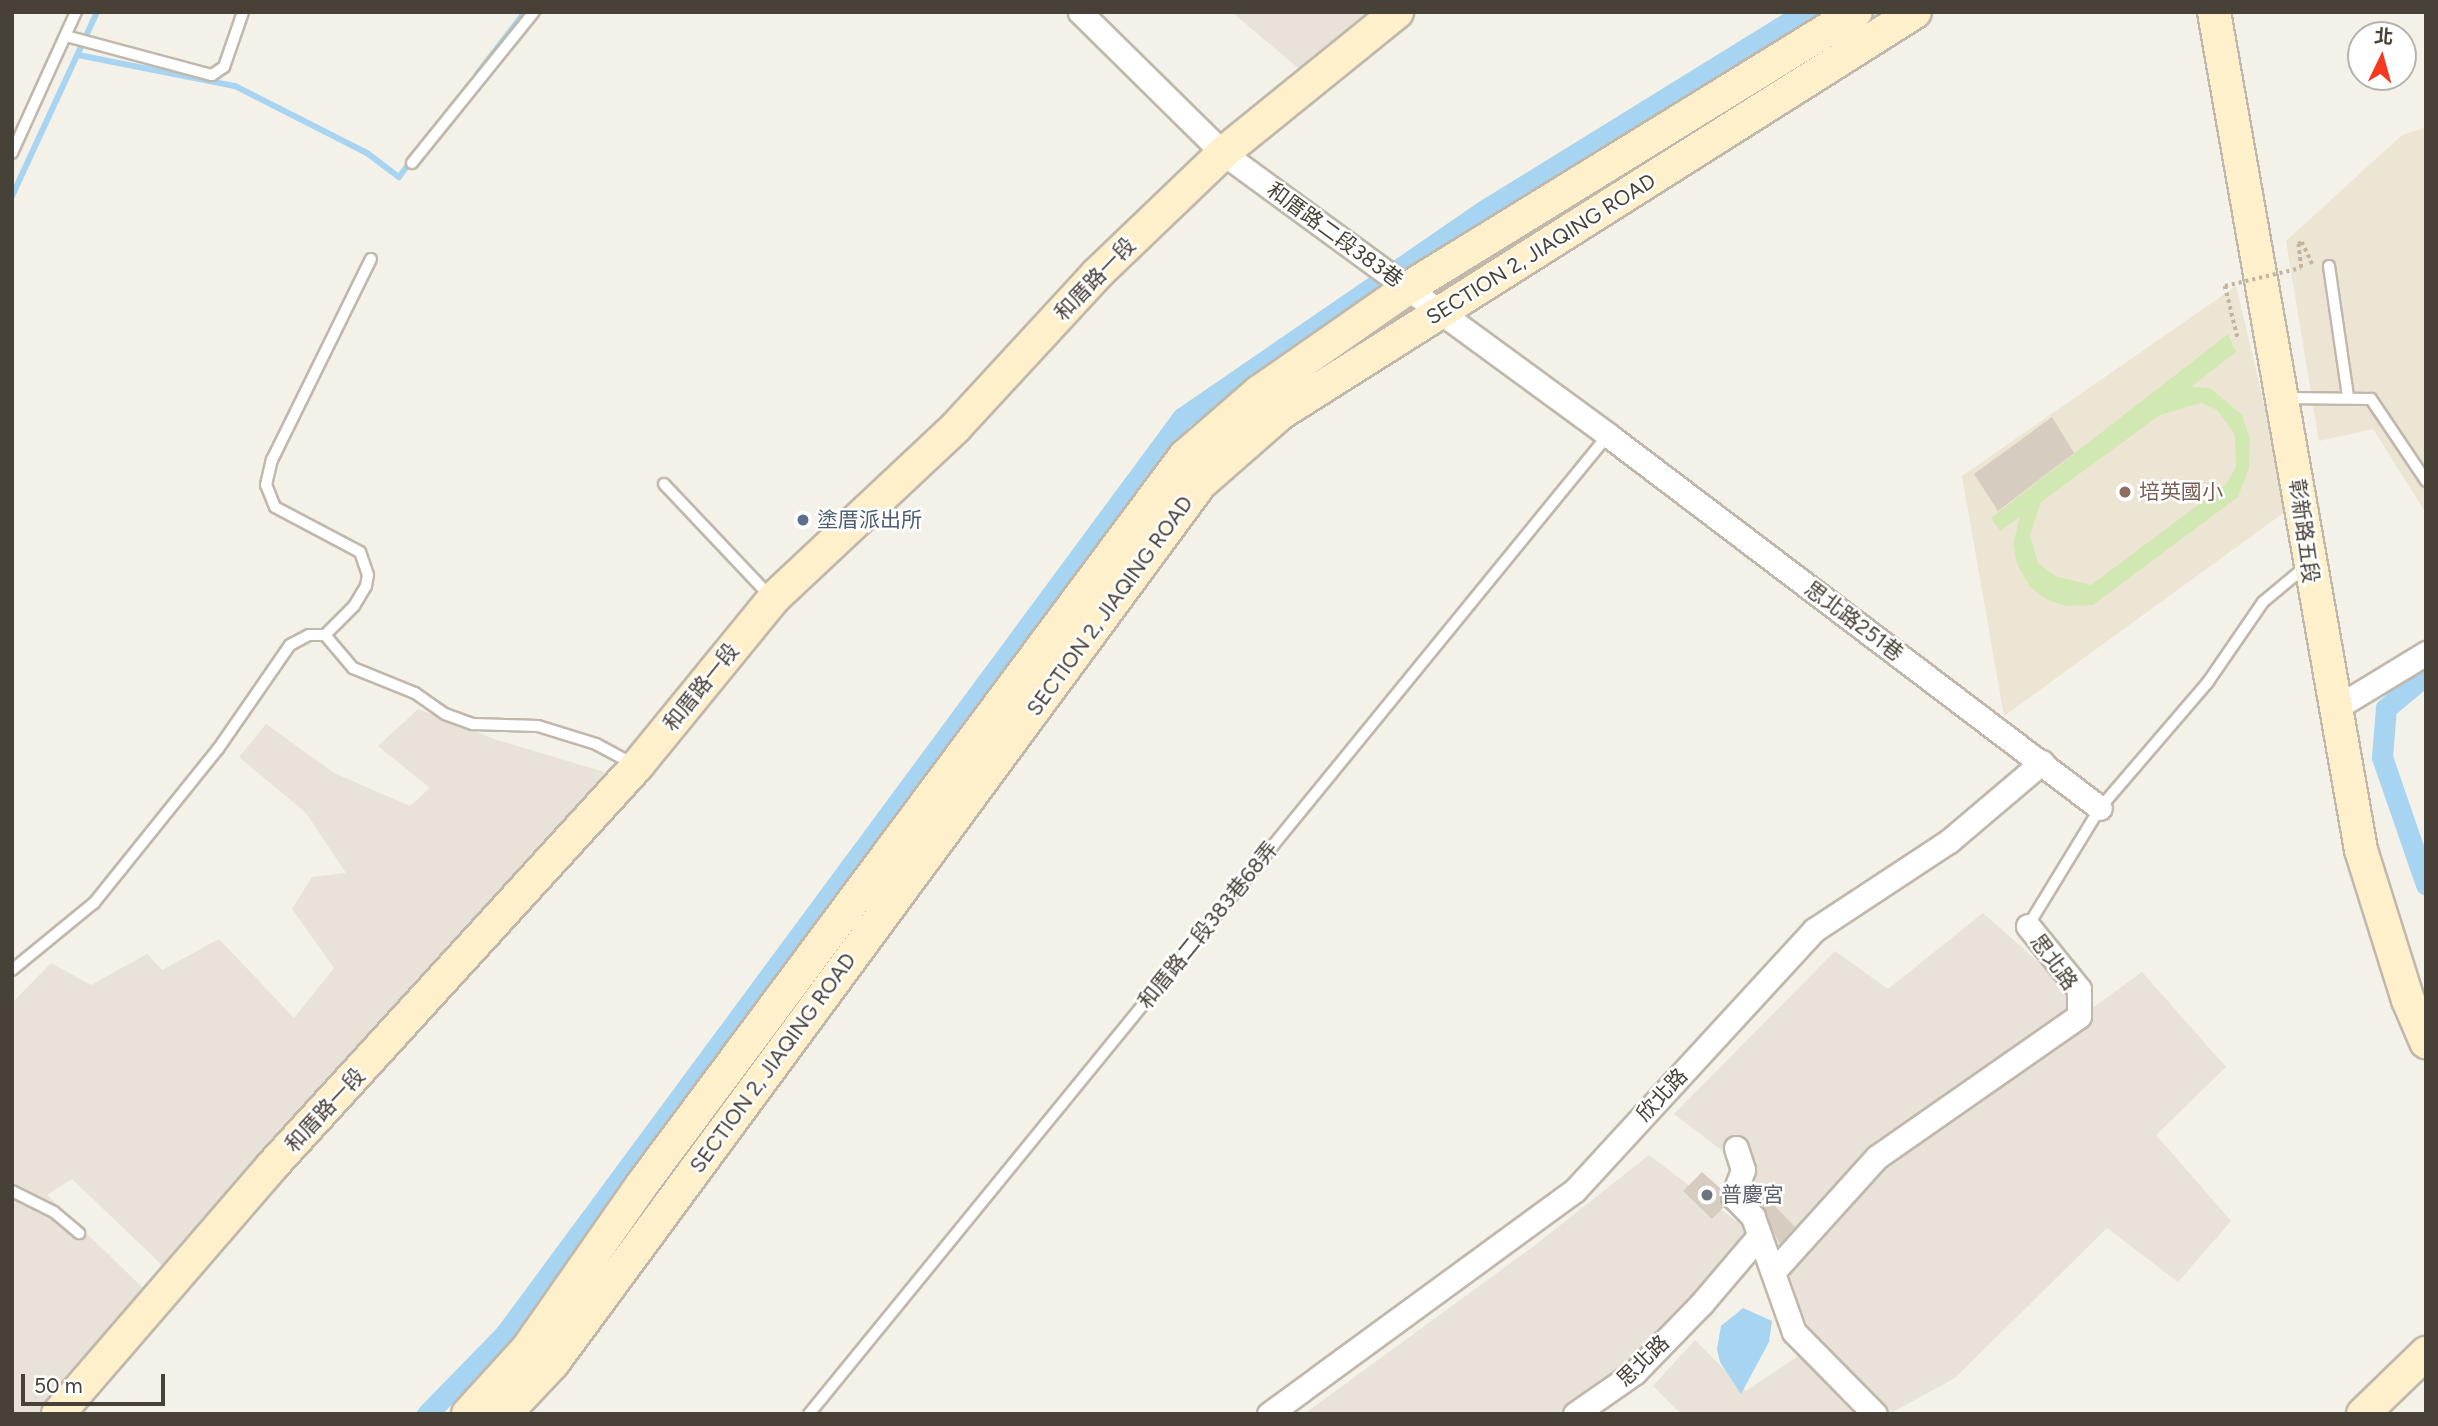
<!DOCTYPE html>
<meta charset="utf-8">
<style>
body{margin:0}
#map{position:relative;width:2438px;height:1426px;overflow:hidden;background:#f4f1e9;font-family:Figtree,"Noto Sans TC",sans-serif}
div>[style]{position:absolute}
[style*='--x']{left:calc(var(--x)*1px);top:calc(var(--y)*1px);width:calc(var(--w)*1px);rotate:calc(var(--a)*1deg)}
.residential>*{inset:0;background:#e8e2d8}
.education>*{inset:0;background:#ede5d4}
.green>*{inset:0;background:#d2e8b3}
.water>*{inset:0;background:#a7d4f0}
.stream>*{height:6px;margin:-3px;padding:0 3px;transform-origin:3px;border-radius:3px;background:#a7d4f0}
.canal>*{height:21px;margin:-10.5px;padding:0 10.5px;transform-origin:10.5px;border-radius:10.5px;background:#a7d4f0}
.building>*{inset:0;background:#d6ccbf}
.path>*{height:3.5px;margin-top:-1.75px;transform-origin:0;background:repeating-linear-gradient(90deg,#c1b49d 0 3.5px,transparent 0 7px)}
.roads{filter:drop-shadow(2px 0 #c0b8ac) drop-shadow(-2px 0 #c0b8ac) drop-shadow(0 2px #c0b8ac) drop-shadow(0 -2px #c0b8ac)}
.lane>*{height:10px;margin:-5px;padding:0 5px;transform-origin:5px;border-radius:5px;background:#fff}
.street>*{height:23px;margin:-11.5px;padding:0 11.5px;transform-origin:11.5px;border-radius:11.5px;background:#fff}
.secondary>*{height:32px;margin:-16px;padding:0 16px;transform-origin:16px;border-radius:16px;background:#fef0ca}
.path-bridge>*{height:3.5px;margin-top:-1.75px;transform-origin:0;background:repeating-linear-gradient(90deg,#c1b49d 0 3.5px,transparent 0 7px)}
.dots>*{width:19px;height:19px;translate:-50% -50%;box-sizing:border-box;border:4px solid #fff;border-radius:50%}
span{translate:-50% -50%;white-space:nowrap;text-align:center;line-height:1.15;-webkit-text-stroke:5px #fff;paint-order:stroke}
.street-label{font-size:21px;color:#484138}
.education-label{font-size:21px;color:#785e54}
.left{translate:0 -50%;text-align:left}
.service-label{font-size:21px;color:#4e5e75}
.worship-label{font-size:21px;color:#5b616d}
.frame{position:absolute;inset:0;border:14px solid #484138;pointer-events:none}
.north{position:absolute;left:2347px;top:21px;width:70px;height:70px;box-sizing:border-box;background:#fff;border:2px solid #b6b3af;border-radius:50%;rotate:5deg;font-size:19px;font-weight:700;line-height:28px;text-align:center;color:#484138}
.north::after{content:'';display:block;margin:auto;width:24px;height:32px;background:#f6391f;clip-path:polygon(50% 0,100% 100%,50% 72%,0 100%)}
.scale{position:absolute;left:21px;top:1374px;width:144px;height:32px;box-sizing:border-box;border:4px solid #484138;border-top:0;padding-left:9px;font-size:21px;line-height:24px;white-space:nowrap;color:#484138;-webkit-text-stroke:5px #fff;paint-order:stroke}
</style>
<div id="map">
<div class="residential">
<div style="clip-path:polygon(1232px 12px,1394px 12px,1313px 81px)"></div>
<div style="clip-path:polygon(418px 709px,494px 739px,611px 774px,163px 1266px,72px 1179px,47px 1195px,144px 1289px,44px 1414px,12px 1414px,12px 1003px,51px 963px,91px 985px,147px 954px,162px 970px,219px 939px,294px 1018px,334px 968px,292px 909px,312px 877px,346px 873px,306px 813px,239px 757px,266px 724px,334px 773px,410px 806px,430px 788px,378px 746px)"></div>
<div style="clip-path:polygon(1983px 913px,2091px 1009px,2142px 972px,2226px 1067px,2156px 1135px,2231px 1221px,2178px 1282px,2107px 1228px,1955px 1378px,1889px 1414px,1681px 1414px,1653px 1386px,1695px 1340px,1746px 1391px,1816px 1344px,1733px 1159px,1674px 1114px,1835px 951px,1888px 989px)"></div>
<div style="clip-path:polygon(1649px 1155px,1752px 1233px,1666px 1350px,1561px 1414px,1304px 1414px,1534px 1246px)"></div>
</div>
<div class="education">
<div style="clip-path:polygon(2426px 127px,2426px 513px,2373px 429px,2319px 441px,2286px 241px,2402px 135px)"></div>
<div style="clip-path:polygon(2236px 286px,2289px 509px,2004px 716px,1962px 476px)"></div>
</div>
<div class="green">
<div style="clip-path:polygon(evenodd,2228px 334px,2236px 352px,2191px 387px,2210px 388px,2242px 415px,2250px 440px,2249px 468px,2238px 497px,2093px 605px,2065px 606px,2046px 599px,2030px 587px,2017px 564px,2013px 544px,2020px 517px,2000px 531px,1991px 518px,2228px 334px,2201px 403px,2217px 410px,2235px 435px,2236px 467px,2226px 484px,2091px 585px,2055px 576px,2038px 563px,2030px 535px,2041px 502px,2160px 415px,2201px 403px)"></div>
</div>
<div class="water">
<div style="clip-path:polygon(1743px 1308px,1772px 1321px,1769px 1342px,1741px 1394px,1720px 1362px,1717px 1349px,1721px 1326px)"></div>
</div>
<div class="stream">
<div style="--x:78;--y:55;--w:160;--a:11.2"></div>
<div style="--x:235;--y:86;--w:148;--a:26.9"></div>
<div style="--x:367;--y:153;--w:40;--a:37"></div>
<div style="--x:399;--y:177;--w:20;--a:-53"></div>
<div style="--x:477;--y:74;--w:78;--a:-52.3"></div>
<div style="--x:12;--y:196;--w:203;--a:-65.2"></div>
</div>
<div class="canal">
<div style="--x:2426;--y:675;--w:52;--a:140.5"></div>
<div style="--x:2386;--y:708;--w:49;--a:94.7"></div>
<div style="--x:2382;--y:757;--w:135;--a:71"></div>
<div style="--x:427;--y:1414;--w:112;--a:-45.7"></div>
<div style="--x:505;--y:1334;--w:1139;--a:-53.53"></div>
<div style="--x:1182;--y:418;--w:365;--a:-34.5"></div>
<div style="--x:1483;--y:211;--w:379;--a:-31.7"></div>
</div>
<div class="building">
<div style="clip-path:polygon(2052px 417px,2074px 453px,1998px 511px,1974px 474px)"></div>
<div style="clip-path:polygon(1702px 1172px,1721px 1189px,1724px 1207px,1712px 1219px,1683px 1191px)"></div>
<div style="clip-path:polygon(1751px 1190px,1768px 1199px,1795px 1227px,1780px 1244px)"></div>
</div>
<div class="path">
<div style="--x:2301;--y:268;--w:24;--a:-97"></div>
<div style="--x:2298;--y:244;--w:4;--a:-27"></div>
<div style="--x:2302;--y:242;--w:26;--a:65"></div>
<div style="--x:2225;--y:286;--w:55;--a:76.2"></div>
</div>
<div class="roads">
<div class="lane">
<div style="--x:66;--y:36;--w:151;--a:15"></div>
<div style="--x:212;--y:75;--w:14;--a:-34"></div>
<div style="--x:224;--y:67;--w:58;--a:-70.9"></div>
<div style="--x:12;--y:153;--w:155;--a:-65.6"></div>
<div style="--x:412;--y:163;--w:194;--a:-51.1"></div>
<div style="--x:2329;--y:266;--w:131;--a:81.7"></div>
<div style="--x:2285;--y:398;--w:86;--a:0.7"></div>
<div style="--x:2371;--y:399;--w:99;--a:56.1"></div>
<div style="--x:664;--y:484;--w:156;--a:46.6"></div>
<div style="--x:325;--y:635;--w:41;--a:-45"></div>
<div style="--x:354;--y:606;--w:23;--a:-59"></div>
<div style="--x:366;--y:586;--w:11;--a:-80"></div>
<div style="--x:368;--y:575;--w:24;--a:-109"></div>
<div style="--x:360;--y:552;--w:96;--a:-152.1"></div>
<div style="--x:275;--y:507;--w:24;--a:-112"></div>
<div style="--x:266;--y:485;--w:26;--a:-77"></div>
<div style="--x:272;--y:460;--w:224;--a:-63.8"></div>
<div style="--x:2028;--y:926;--w:138;--a:-58.6"></div>
<div style="--x:2100;--y:808;--w:166;--a:-49.4"></div>
<div style="--x:2208;--y:682;--w:97;--a:-55.5"></div>
<div style="--x:2263;--y:602;--w:55;--a:-39.8"></div>
<div style="--x:12;--y:970;--w:106;--a:-39.3"></div>
<div style="--x:94;--y:903;--w:198;--a:-51.2"></div>
<div style="--x:218;--y:749;--w:126;--a:-55.3"></div>
<div style="--x:290;--y:645;--w:21;--a:-28"></div>
<div style="--x:309;--y:635;--w:16;--a:0"></div>
<div style="--x:325;--y:635;--w:43;--a:49.7"></div>
<div style="--x:353;--y:668;--w:67;--a:22"></div>
<div style="--x:415;--y:693;--w:37;--a:35"></div>
<div style="--x:445;--y:714;--w:30;--a:20"></div>
<div style="--x:473;--y:724;--w:65;--a:1.8"></div>
<div style="--x:538;--y:726;--w:61;--a:17.2"></div>
<div style="--x:596;--y:744;--w:42;--a:28.4"></div>
<div style="--x:12;--y:1191;--w:47;--a:26.6"></div>
<div style="--x:54;--y:1212;--w:33;--a:40"></div>
<div style="--x:809;--y:1414;--w:1264;--a:-50.78"></div>
</div>
<div class="street">
<div style="--x:1080;--y:12;--w:201;--a:44.6"></div>
<div style="--x:1223;--y:153;--w:477;--a:36.2"></div>
<div style="--x:1608;--y:435;--w:617;--a:37.17"></div>
<div style="--x:2334;--y:709;--w:108;--a:-31.3"></div>
<div style="--x:1736;--y:1148;--w:23;--a:72"></div>
<div style="--x:1743;--y:1170;--w:28;--a:111"></div>
<div style="--x:1733;--y:1196;--w:29;--a:46"></div>
<div style="--x:1753;--y:1217;--w:122;--a:70.4"></div>
<div style="--x:1794;--y:1332;--w:115;--a:45.4"></div>
<div style="--x:1773;--y:1272;--w:155;--a:-47.9"></div>
<div style="--x:1877;--y:1157;--w:246;--a:-34.9"></div>
<div style="--x:2079;--y:1016;--w:27;--a:-90"></div>
<div style="--x:2079;--y:989;--w:81;--a:-129"></div>
<div style="--x:1269;--y:1414;--w:379;--a:-36.2"></div>
<div style="--x:1575;--y:1190;--w:353;--a:-47.4"></div>
<div style="--x:1814;--y:930;--w:162;--a:-33.4"></div>
<div style="--x:1949;--y:841;--w:122;--a:-40.3"></div>
<div style="--x:1575;--y:1414;--w:72;--a:-34.8"></div>
<div style="--x:1634;--y:1373;--w:98;--a:-45.8"></div>
<div style="--x:1702;--y:1303;--w:88;--a:-49.6"></div>
</div>
<div class="secondary">
<div style="--x:2214;--y:12;--w:851;--a:80.05"></div>
<div style="--x:2361;--y:850;--w:157;--a:72.6"></div>
<div style="--x:2408;--y:1000;--w:46;--a:66.8"></div>
<div style="--x:58;--y:1414;--w:328;--a:-49.2"></div>
<div style="--x:272;--y:1166;--w:542;--a:-47.62"></div>
<div style="--x:637;--y:766;--w:215;--a:-50.8"></div>
<div style="--x:773;--y:599;--w:250;--a:-43.2"></div>
<div style="--x:955;--y:428;--w:209;--a:-47.3"></div>
<div style="--x:1097;--y:274;--w:175;--a:-43.8"></div>
<div style="--x:1223;--y:153;--w:224;--a:-39"></div>
<div style="--x:468;--y:1414;--w:89;--a:-47.7"></div>
<div style="--x:528;--y:1348;--w:198;--a:-55.1"></div>
<div style="--x:641;--y:1186;--w:910;--a:-53.31"></div>
<div style="--x:1185;--y:456;--w:98;--a:-40.9"></div>
<div style="--x:1259;--y:392;--w:182;--a:-34.9"></div>
<div style="--x:1408;--y:288;--w:526;--a:-31.64"></div>
<div style="--x:505;--y:1414;--w:70;--a:-46.7"></div>
<div style="--x:553;--y:1363;--w:1091;--a:-53.64"></div>
<div style="--x:1200;--y:484;--w:108;--a:-41.2"></div>
<div style="--x:1281;--y:413;--w:750;--a:-32.31"></div>
<div style="--x:2363;--y:1414;--w:88;--a:-44.1"></div>
</div>
</div>
<div class="path-bridge">
<div style="--x:2225;--y:286;--w:78;--a:-13.3"></div>
</div>
<div class="dots">
<div style="left:2125px;top:492px;background:#8d6e63"></div>
<div style="left:803px;top:520px;background:#5c6f8a"></div>
<div style="left:1707px;top:1195px;background:#6b7280"></div>
</div>
<div class="street-label">
<span style="left:1335px;top:235px;rotate:36deg">和厝路二段383巷</span>
<span style="left:1541px;top:249px;rotate:-32deg">SECTION 2, JIAQING ROAD</span>
<span style="left:1095px;top:279px;rotate:-46deg">和厝路一段</span>
<span style="left:2304px;top:531px;rotate:82deg">彰新路五段</span>
<span style="left:1110px;top:606px;rotate:-54deg">SECTION 2, JIAQING ROAD</span>
<span style="left:1854px;top:621px;rotate:37deg">思北路251巷</span>
<span style="left:701px;top:687px;rotate:-51deg">和厝路一段</span>
<span style="left:1208px;top:925px;rotate:-51deg">和厝路二段383巷68弄</span>
<span style="left:2054px;top:962px;rotate:54deg">思北路</span>
<span style="left:773px;top:1063px;rotate:-54deg">SECTION 2, JIAQING ROAD</span>
<span style="left:1662px;top:1095px;rotate:-47deg">欣北路</span>
<span style="left:325px;top:1110px;rotate:-47deg">和厝路一段</span>
<span style="left:1643px;top:1361px;rotate:-44deg">思北路</span>
</div>
<div class="education-label">
<span class="left" style="left:2139px;top:492px">培英國小</span>
</div>
<div class="service-label">
<span class="left" style="left:817px;top:520px">塗厝派出所</span>
</div>
<div class="worship-label">
<span class="left" style="left:1721px;top:1195px">普慶宮</span>
</div>
<div class="frame"></div>
<div class="north">北</div>
<div class="scale">50 m</div>
</div>
